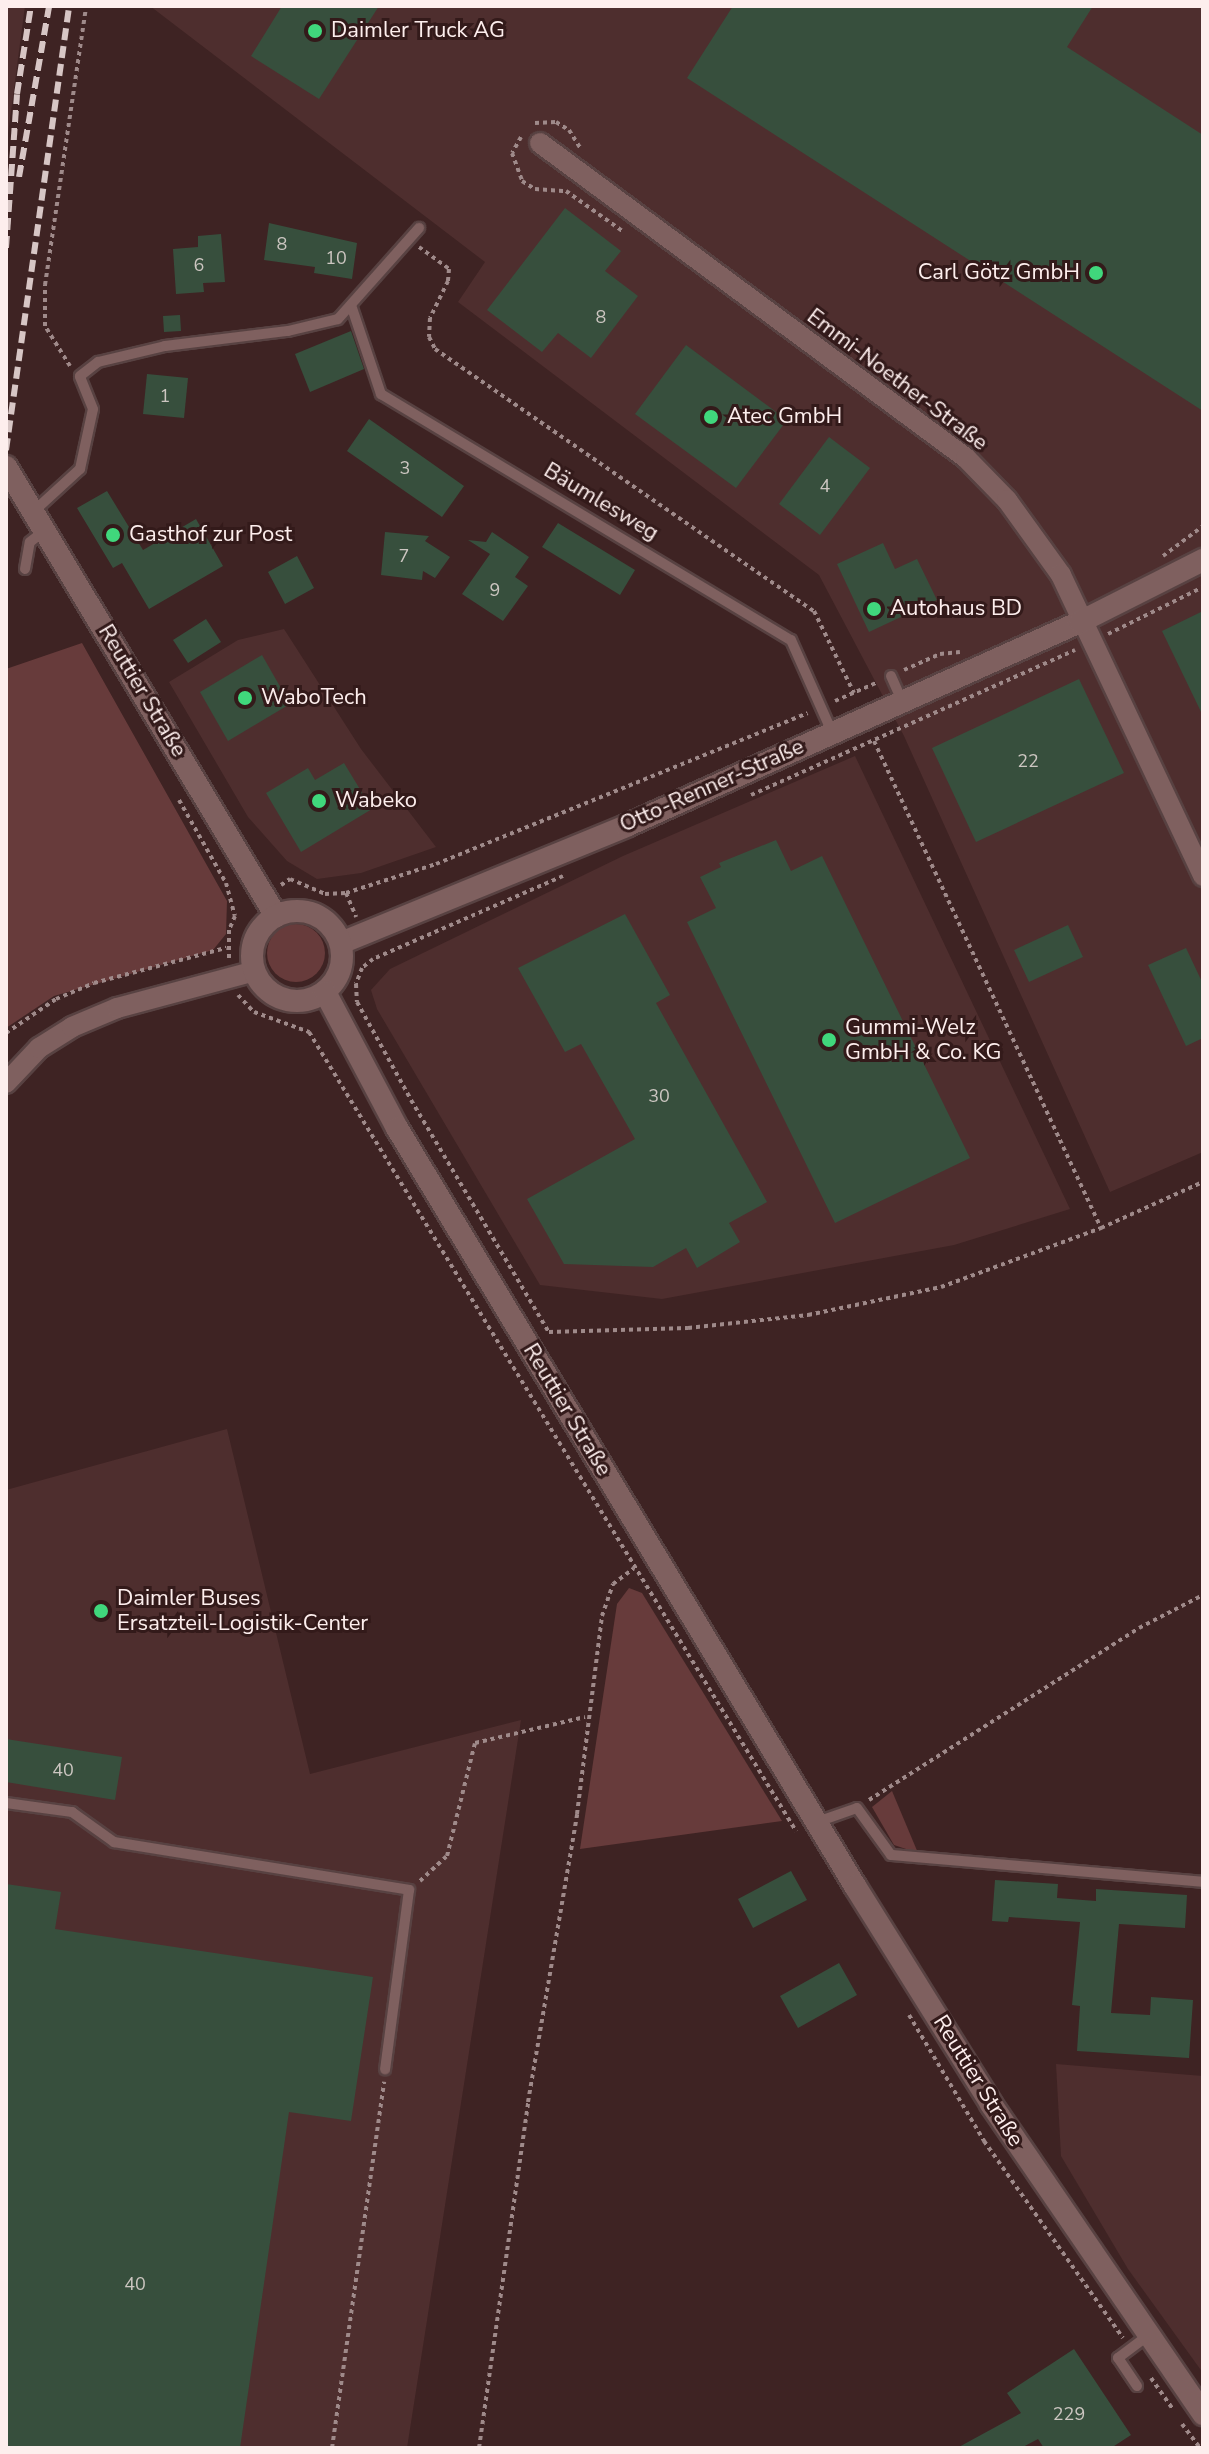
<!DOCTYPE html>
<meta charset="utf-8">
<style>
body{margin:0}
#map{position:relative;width:1209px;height:2454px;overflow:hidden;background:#3e2323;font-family:"Nunito Sans",sans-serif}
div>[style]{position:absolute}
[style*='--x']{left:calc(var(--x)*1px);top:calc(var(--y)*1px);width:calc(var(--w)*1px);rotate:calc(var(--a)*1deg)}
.built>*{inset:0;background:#4e2e2e}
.green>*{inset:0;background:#673b3b}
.round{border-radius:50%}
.building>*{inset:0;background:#374f3d}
.path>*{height:4px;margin-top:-2px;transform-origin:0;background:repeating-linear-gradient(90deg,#9f8a8a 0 4px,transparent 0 8px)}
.roads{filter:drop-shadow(2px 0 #584242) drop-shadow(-2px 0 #584242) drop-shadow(0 2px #584242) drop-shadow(0 -2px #584242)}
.service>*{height:10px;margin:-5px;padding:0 5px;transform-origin:5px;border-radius:5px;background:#7f605f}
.minor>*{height:20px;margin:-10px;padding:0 10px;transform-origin:10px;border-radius:10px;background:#7f605f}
.tertiary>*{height:22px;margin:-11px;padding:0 11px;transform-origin:11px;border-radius:11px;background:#7f605f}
.secondary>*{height:22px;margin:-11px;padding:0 11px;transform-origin:11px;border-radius:11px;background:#7f605f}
.secondary>.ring{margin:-11px;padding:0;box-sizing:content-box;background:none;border:22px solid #7f605f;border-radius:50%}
.rail>*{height:6px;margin-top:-3px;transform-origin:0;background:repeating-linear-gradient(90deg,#d7c6c5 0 12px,transparent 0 18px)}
.dots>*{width:22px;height:22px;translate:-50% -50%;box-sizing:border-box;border:4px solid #331a1a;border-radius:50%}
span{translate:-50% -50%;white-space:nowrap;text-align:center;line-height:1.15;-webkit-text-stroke:6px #331a1a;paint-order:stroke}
.number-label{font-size:18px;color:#ccc6c1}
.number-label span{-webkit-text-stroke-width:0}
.poi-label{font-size:22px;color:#fdeeed}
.left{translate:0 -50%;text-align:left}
.right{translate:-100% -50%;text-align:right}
.street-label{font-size:22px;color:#fdeeed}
.frame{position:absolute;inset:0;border:8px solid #fdeeed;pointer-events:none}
</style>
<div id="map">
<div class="built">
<div style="clip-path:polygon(6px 6px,25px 6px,6px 149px)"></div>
<div style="clip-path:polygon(150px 6px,1203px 6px,1203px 1152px,1110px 1192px,904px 736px,819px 575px,458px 302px,485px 262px)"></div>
<div style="clip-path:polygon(284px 629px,361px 749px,436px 847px,361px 873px,317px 879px,287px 861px,248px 817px,169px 682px,238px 640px)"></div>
<div style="clip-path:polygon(855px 756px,1070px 1209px,954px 1245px,662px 1299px,540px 1285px,377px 1009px,371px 990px,390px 969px,623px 856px)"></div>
<div style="clip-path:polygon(227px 1429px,310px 1774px,521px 1720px,407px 2448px,6px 2448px,6px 1490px)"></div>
<div style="clip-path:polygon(1056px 2064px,1203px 2076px,1203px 2373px,1128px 2269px,1061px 2156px)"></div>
</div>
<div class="green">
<div style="clip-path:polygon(82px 643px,227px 901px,226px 934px,213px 950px,54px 996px,6px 1028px,6px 669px)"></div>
<div class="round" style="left:267px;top:924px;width:58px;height:58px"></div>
<div style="clip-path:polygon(629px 1588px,642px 1593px,782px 1821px,580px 1849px,617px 1604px)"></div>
<div style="clip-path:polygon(892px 1791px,918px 1853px,894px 1845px,872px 1807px)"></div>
</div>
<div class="building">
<div style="clip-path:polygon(282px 6px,379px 6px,319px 99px,251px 56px)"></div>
<div style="clip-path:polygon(733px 6px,1093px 6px,1067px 47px,1203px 135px,1203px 411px,687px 78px)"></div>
<div style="clip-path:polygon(565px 208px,621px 251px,605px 271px,638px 296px,591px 358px,558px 333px,542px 352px,487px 310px)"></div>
<div style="clip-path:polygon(269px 223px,357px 243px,352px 279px,314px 273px,315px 267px,264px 260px)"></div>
<div style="clip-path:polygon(221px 234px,225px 282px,203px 283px,204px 292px,176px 294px,173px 249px,198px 247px,198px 236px)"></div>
<div style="clip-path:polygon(180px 315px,181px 331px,164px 332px,163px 316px)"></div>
<div style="clip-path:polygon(351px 331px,364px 369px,310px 392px,295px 354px)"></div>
<div style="clip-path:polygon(686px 345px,787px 420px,736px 488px,635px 414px)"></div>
<div style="clip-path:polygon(147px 374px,188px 378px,184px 418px,143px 414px)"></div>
<div style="clip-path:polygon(369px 419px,464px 486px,442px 517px,347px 451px)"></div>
<div style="clip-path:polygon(829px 437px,870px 468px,820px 535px,779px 504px)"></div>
<div style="clip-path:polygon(107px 491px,143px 550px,196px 519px,223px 566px,149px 609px,122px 563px,113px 568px,77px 508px)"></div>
<div style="clip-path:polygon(558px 523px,635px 570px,620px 595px,542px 547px)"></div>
<div style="clip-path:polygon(385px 532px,429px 536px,425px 541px,450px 557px,435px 578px,423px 571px,422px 580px,381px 575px)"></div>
<div style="clip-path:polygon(492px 532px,529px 557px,515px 577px,528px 586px,503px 621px,462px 594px,490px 554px,468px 540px,486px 542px)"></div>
<div style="clip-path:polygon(883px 543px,895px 569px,917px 559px,937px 600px,869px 632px,837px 564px)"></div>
<div style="clip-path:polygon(297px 556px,314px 588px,285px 604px,268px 572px)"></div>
<div style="clip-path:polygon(1203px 611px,1203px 716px,1162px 631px)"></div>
<div style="clip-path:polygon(206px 619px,221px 642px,188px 663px,173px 640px)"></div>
<div style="clip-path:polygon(262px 655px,290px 704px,228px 741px,200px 692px)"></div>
<div style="clip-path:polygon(1079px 679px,1124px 773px,976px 842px,932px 748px)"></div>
<div style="clip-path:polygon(344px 763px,372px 809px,301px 852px,266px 793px,308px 768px,315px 780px)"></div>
<div style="clip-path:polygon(776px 840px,791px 871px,822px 856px,970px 1158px,835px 1223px,687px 922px,716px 908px,700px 877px,721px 867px,719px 863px)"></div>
<div style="clip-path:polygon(625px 914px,670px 995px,656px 1003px,767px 1202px,729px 1223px,740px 1242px,697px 1268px,686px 1248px,653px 1267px,564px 1264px,527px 1199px,635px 1139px,581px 1044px,565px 1052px,518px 968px)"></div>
<div style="clip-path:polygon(1068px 925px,1083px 957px,1029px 982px,1014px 950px)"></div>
<div style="clip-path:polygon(1186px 948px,1203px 984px,1203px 1038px,1186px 1046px,1148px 965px)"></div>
<div style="clip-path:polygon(6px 1739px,122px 1757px,115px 1800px,6px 1782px)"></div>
<div style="clip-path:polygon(791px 1871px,807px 1900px,753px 1928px,738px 1899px)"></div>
<div style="clip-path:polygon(995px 1880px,1058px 1884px,1057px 1898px,1096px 1901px,1096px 1889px,1187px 1895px,1185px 1928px,1119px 1924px,1111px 2013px,1150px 2015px,1151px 1997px,1193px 2000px,1189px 2058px,1077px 2051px,1080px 2006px,1072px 2005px,1080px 1922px,1009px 1917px,1008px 1922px,992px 1921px)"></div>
<div style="clip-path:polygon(6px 1884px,61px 1892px,55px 1929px,373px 1977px,351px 2121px,289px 2112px,240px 2448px,6px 2448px)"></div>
<div style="clip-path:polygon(839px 1963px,857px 1995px,798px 2028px,780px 1996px)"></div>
<div style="clip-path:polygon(1074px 2349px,1131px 2435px,1111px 2448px,1044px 2448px,1038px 2439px,1021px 2448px,957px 2448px,1021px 2413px,1007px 2393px)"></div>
</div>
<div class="path">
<div style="--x:535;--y:123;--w:21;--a:-3"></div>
<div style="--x:556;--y:122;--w:15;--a:32"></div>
<div style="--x:569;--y:130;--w:22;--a:58"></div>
<div style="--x:521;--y:137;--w:18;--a:119"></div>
<div style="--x:512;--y:153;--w:30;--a:70"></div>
<div style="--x:522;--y:181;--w:15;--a:32"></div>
<div style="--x:535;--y:189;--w:31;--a:4"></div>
<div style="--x:566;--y:191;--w:71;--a:35.3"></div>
<div style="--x:419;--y:247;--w:37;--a:36"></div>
<div style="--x:449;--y:269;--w:12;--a:95"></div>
<div style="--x:448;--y:281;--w:41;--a:115.9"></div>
<div style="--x:430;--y:318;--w:19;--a:93"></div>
<div style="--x:429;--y:337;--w:13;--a:63"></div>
<div style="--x:435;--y:349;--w:461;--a:34.7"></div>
<div style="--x:814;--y:611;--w:91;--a:64"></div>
<div style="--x:70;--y:366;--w:47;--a:-122"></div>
<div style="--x:45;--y:326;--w:41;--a:-90"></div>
<div style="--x:45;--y:285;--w:282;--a:-81.6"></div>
<div style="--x:1163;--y:556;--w:50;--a:-36.9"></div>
<div style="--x:1108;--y:634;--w:106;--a:-26.3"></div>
<div style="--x:904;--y:670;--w:39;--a:-24"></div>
<div style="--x:940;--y:654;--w:20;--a:-6"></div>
<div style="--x:835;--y:701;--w:47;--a:-23.8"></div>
<div style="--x:874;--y:741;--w:537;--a:65.01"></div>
<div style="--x:751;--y:795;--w:355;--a:-24.1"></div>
<div style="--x:179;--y:800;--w:95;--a:60.5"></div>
<div style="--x:226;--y:883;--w:34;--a:75"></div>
<div style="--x:235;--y:916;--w:15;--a:113"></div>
<div style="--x:229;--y:930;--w:30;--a:90"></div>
<div style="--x:563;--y:876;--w:207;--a:156.4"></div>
<div style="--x:373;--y:959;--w:14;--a:141"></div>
<div style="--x:362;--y:968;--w:17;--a:111"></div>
<div style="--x:356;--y:984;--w:18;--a:87"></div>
<div style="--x:357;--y:1002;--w:112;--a:61.1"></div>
<div style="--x:411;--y:1100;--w:270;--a:59.3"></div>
<div style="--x:549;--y:1332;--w:139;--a:-1.6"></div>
<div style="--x:688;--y:1328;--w:121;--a:-6.2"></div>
<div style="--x:808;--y:1315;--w:136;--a:-11.9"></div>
<div style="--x:941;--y:1287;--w:171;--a:-20.2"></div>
<div style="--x:1101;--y:1228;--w:112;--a:-24.3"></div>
<div style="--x:281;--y:885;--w:11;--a:-34"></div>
<div style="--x:290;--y:879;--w:38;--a:23"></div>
<div style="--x:325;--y:894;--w:21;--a:-3"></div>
<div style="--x:346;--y:893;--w:95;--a:-17.9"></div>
<div style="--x:436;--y:864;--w:401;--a:-22.1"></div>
<div style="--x:346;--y:893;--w:26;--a:67"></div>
<div style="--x:238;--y:995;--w:23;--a:47"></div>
<div style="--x:254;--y:1012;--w:59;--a:20"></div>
<div style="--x:309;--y:1032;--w:936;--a:58.64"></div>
<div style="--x:6;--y:1033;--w:60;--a:-34.2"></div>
<div style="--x:56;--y:999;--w:41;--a:-22.8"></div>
<div style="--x:94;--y:983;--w:137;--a:-14.9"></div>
<div style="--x:869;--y:1800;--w:320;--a:-32.5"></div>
<div style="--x:1139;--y:1628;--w:72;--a:-27.3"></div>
<div style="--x:420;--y:1881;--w:37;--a:-43"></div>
<div style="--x:447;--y:1856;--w:116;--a:-76.1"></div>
<div style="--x:475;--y:1743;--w:113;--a:-13.3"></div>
<div style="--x:909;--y:2015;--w:147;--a:59.2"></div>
<div style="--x:984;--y:2141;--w:241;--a:54.8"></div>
<div style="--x:1151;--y:2378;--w:39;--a:55"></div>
<div style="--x:1182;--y:2424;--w:30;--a:53"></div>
<div style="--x:332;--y:2448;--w:370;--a:-81.9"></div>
<div style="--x:479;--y:2448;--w:349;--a:-81.9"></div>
<div style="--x:528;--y:2102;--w:292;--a:-80.3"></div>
<div style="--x:577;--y:1814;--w:200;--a:-82.8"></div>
<div style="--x:602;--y:1616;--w:34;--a:-71"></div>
<div style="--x:613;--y:1584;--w:26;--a:-37"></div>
</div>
<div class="roads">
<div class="service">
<div style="--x:352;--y:308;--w:91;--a:71.4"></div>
<div style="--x:381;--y:394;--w:478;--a:31"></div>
<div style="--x:791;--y:640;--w:101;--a:66"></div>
<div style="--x:33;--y:512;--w:64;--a:-42.5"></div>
<div style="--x:80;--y:469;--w:61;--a:-77.8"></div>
<div style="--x:93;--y:409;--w:35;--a:-112"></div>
<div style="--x:80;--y:376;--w:23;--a:-38"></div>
<div style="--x:98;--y:362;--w:69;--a:-13.4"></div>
<div style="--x:165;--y:346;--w:124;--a:-7"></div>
<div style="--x:288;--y:331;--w:51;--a:-13.5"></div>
<div style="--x:338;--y:319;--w:122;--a:-48.3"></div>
<div style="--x:25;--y:569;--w:27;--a:-80"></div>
<div style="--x:30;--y:542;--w:18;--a:-38"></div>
<div style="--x:891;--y:676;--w:27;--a:66"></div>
<div style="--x:6;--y:1803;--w:67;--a:7.8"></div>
<div style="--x:72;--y:1812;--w:52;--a:35.5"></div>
<div style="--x:114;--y:1842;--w:299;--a:9.2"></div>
<div style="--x:409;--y:1890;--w:181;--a:97.6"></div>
<div style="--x:817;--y:1822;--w:42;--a:-19.3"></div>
<div style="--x:857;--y:1808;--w:58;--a:54.1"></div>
<div style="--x:891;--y:1855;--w:313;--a:4.9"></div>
<div style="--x:1137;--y:2386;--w:34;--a:-124"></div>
<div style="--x:1118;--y:2358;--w:35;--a:-37"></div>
</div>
<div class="minor">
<div style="--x:540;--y:143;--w:530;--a:36.48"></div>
<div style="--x:966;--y:458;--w:59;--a:45.7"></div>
<div style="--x:1007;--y:500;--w:92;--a:54.2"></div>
<div style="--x:1061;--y:575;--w:333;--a:64.7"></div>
<div style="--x:6;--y:1083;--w:48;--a:-46.7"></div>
<div style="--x:39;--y:1048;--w:39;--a:-32"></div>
<div style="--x:72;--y:1027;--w:49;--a:-22.9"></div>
<div style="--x:117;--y:1008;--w:143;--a:-15"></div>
</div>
<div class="tertiary">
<div style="--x:341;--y:943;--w:308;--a:-22.3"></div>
<div style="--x:626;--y:826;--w:498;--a:-24.2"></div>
<div style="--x:1080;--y:622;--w:138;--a:-26.8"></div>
</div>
<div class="secondary">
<div style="--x:6;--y:467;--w:524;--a:58.98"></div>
<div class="ring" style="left:252px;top:911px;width:68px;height:68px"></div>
<div style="--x:325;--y:992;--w:154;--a:62.1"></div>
<div style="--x:397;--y:1128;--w:886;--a:58.86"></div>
<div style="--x:855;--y:1886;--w:257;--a:58"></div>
<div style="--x:991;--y:2104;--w:376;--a:55.6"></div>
</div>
</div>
<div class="rail">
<div style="--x:19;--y:177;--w:174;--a:-80"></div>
<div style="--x:6;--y:248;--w:154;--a:-85.9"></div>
<div style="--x:17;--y:94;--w:89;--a:-81"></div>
<div style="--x:6;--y:450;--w:448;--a:-81.9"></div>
</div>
<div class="dots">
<div style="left:315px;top:31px;background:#40d77c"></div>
<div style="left:1096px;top:273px;background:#40d77c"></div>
<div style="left:711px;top:417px;background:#40d77c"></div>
<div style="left:113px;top:535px;background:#40d77c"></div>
<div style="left:874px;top:609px;background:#40d77c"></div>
<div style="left:245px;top:698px;background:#40d77c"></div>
<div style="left:319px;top:801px;background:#40d77c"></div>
<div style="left:829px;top:1040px;background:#40d77c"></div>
<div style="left:101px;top:1611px;background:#40d77c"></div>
</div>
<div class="number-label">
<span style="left:282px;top:244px">8</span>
<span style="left:336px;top:258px">10</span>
<span style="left:199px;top:265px">6</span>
<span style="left:601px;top:317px">8</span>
<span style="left:165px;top:396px">1</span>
<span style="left:405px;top:468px">3</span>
<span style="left:825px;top:486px">4</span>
<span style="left:404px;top:556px">7</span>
<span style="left:495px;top:590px">9</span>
<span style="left:1028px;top:761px">22</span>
<span style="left:659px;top:1096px">30</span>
<span style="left:63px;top:1770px">40</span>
<span style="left:135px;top:2284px">40</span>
<span style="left:1069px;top:2414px">229</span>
</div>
<div class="poi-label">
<span class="left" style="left:331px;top:31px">Daimler Truck AG</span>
<span class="right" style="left:1080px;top:273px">Carl Götz GmbH</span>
<span class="left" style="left:727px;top:417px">Atec GmbH</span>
<span class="left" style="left:129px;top:535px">Gasthof zur Post</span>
<span class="left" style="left:890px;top:609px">Autohaus BD</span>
<span class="left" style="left:261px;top:698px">WaboTech</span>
<span class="left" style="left:335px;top:801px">Wabeko</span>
<span class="left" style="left:845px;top:1040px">Gummi-Welz<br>GmbH &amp; Co. KG</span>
<span class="left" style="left:117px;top:1611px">Daimler Buses<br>Ersatzteil-Logistik-Center</span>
</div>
<div class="street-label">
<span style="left:897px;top:380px;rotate:37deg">Emmi-Noether-Straße</span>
<span style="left:601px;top:502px;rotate:31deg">Bäumlesweg</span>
<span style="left:142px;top:691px;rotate:59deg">Reuttier Straße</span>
<span style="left:712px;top:786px;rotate:-24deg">Otto-Renner-Straße</span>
<span style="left:567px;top:1410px;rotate:59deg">Reuttier Straße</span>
<span style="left:978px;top:2081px;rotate:58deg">Reuttier Straße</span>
</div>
<div class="frame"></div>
</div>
